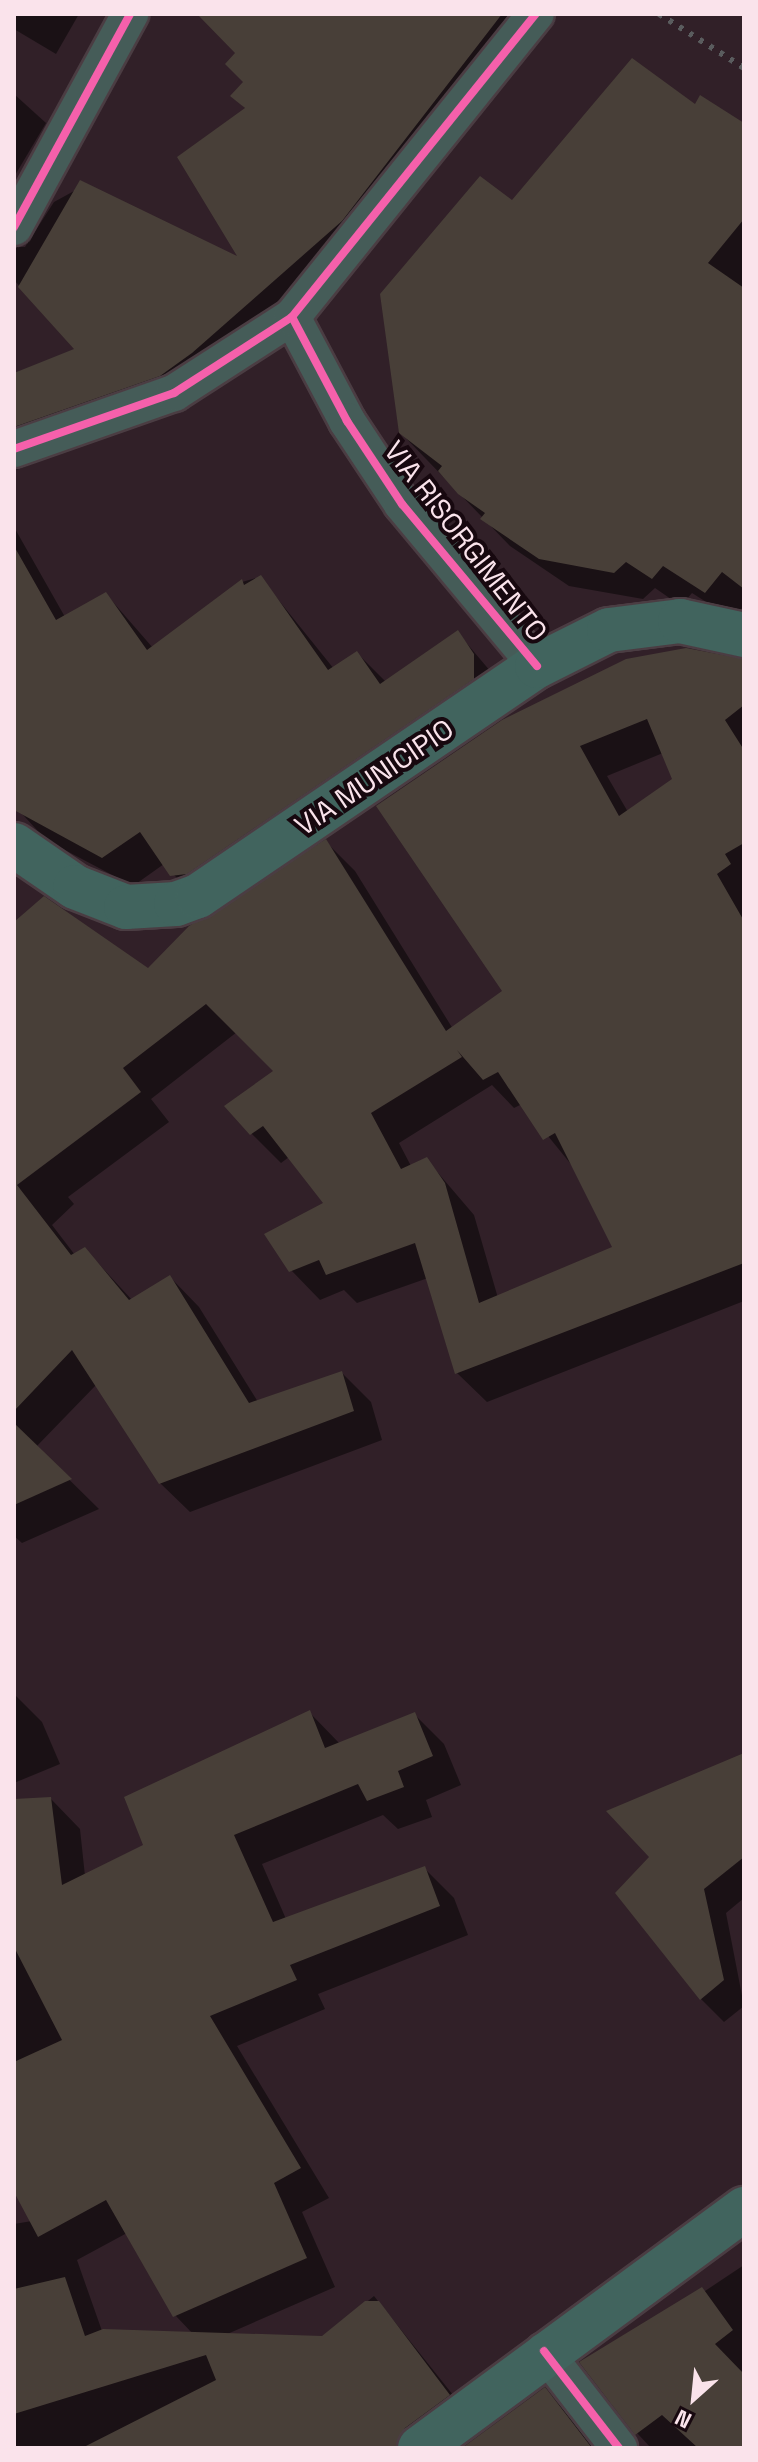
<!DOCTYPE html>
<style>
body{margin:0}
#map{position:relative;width:758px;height:2462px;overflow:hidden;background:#312028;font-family:"Space Grotesk",sans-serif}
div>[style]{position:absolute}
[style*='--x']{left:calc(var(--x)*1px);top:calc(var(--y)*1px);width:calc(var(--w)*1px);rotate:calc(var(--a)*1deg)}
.shadow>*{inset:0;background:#0007}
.building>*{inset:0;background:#483f38}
.roads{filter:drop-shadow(2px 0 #4b3d43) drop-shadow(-2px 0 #4b3d43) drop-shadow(0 2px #4b3d43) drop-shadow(0 -2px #4b3d43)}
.minor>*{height:36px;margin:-18px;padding:0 18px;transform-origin:18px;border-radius:18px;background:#455c58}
.secondary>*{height:44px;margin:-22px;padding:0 22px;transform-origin:22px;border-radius:22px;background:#41645e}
.rail>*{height:6px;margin-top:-3px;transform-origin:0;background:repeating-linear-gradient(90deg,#5a5c5e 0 4px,transparent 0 12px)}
.cycleway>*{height:8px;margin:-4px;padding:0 4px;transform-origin:4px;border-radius:4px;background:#f560ab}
span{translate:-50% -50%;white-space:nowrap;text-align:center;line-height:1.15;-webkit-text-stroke:8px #17080f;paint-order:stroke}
.street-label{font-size:28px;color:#fae3eb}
.frame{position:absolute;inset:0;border:16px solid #fae3eb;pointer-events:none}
.north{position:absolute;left:654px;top:2358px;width:80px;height:80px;-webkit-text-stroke:6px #17080f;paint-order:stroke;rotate:207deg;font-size:22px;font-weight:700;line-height:32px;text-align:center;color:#fae3eb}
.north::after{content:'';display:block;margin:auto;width:28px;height:36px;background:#fae3eb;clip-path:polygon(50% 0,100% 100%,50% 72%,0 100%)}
</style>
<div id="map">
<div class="shadow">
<div style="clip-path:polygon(14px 14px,79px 14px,56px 54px,14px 29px)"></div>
<div style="clip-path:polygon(209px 14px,551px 16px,371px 250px,189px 404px,14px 471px,14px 375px,78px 350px,14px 280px,14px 247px,25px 247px,54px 202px,85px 185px,242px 261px,246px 109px,233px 96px,245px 82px,238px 54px)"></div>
<div style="clip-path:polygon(14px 94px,46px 123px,14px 177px)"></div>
<div style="clip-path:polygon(696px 107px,744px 125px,744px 606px,733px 619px,692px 593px,681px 606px,655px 588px,643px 599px,569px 586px,510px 546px,400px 432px,513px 203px)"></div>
<div style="clip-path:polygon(14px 527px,65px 617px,106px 594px,153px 648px,242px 582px,260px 577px,334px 669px,357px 653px,386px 682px,458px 633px,502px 685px,201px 904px,164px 864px,133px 886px,46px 840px,14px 805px)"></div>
<div style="clip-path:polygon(evenodd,744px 660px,744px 1301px,487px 1402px,457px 1373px,428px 1278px,357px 1303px,344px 1290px,320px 1300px,291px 1270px,326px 1203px,289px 1157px,281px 1163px,251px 1133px,276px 1071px,237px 1032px,151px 1099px,169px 1122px,68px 1197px,74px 1204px,52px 1225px,75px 1255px,85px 1249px,132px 1300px,170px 1277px,199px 1307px,258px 1402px,342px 1373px,371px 1402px,382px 1440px,190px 1512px,160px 1483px,97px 1384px,36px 1447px,99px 1509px,22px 1543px,14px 1536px,14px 924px,148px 970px,326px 842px,355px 871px,453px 1029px,505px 991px,378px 806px,744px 660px,663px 753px,675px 780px,628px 812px,607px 776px,663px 753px,744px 660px,492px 1085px,514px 1108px,522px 1104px,574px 1168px,614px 1248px,498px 1298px,474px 1215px,427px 1160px,411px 1166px,399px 1143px,492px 1085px)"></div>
<div style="clip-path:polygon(14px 1694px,42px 1722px,60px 1764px,14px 1783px)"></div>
<div style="clip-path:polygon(evenodd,310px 1713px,340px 1744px,415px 1715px,444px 1744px,461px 1785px,426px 1800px,432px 1817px,398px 1829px,383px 1815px,262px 1864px,286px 1919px,424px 1868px,454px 1898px,468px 1935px,318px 1994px,325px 2009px,237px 2046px,329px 2198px,302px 2212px,335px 2287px,225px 2335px,312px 2347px,374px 2296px,477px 2425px,449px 2448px,14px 2448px,14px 2224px,32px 2221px,14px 2188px,14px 1801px,51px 1799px,80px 1829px,85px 1876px,146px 1846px,310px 1713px,127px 2233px,175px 2315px,193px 2334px,102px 2331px,77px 2260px,127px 2233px)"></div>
<div style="clip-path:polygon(744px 1756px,744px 1898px,726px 1913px,744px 2006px,724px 2022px,701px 1999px,652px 1857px)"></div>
<div style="clip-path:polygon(744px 2265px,744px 2448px,651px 2448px,637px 2433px,705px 2291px)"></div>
<div style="clip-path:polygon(545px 2389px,598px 2448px,465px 2448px)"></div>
</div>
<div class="building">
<div style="clip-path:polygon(197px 14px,502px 14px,342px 221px,192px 353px,160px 376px,14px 427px,14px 373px,74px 349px,18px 287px,80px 180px,237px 256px,177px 157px,245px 108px,230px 96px,243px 82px,225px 64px,235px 53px)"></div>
<div style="clip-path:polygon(632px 58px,695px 104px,700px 95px,744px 123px,744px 219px,708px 263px,744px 288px,744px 589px,722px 572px,705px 593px,663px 566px,652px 579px,626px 562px,614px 573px,539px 559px,480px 519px,485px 513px,458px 494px,438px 471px,442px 466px,399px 433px,380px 294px,480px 176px,512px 200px)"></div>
<div style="clip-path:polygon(14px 546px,56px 620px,106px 592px,147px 650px,242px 579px,244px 585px,261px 575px,328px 670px,357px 651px,380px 684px,458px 630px,474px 654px,474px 679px,187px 874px,170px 876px,140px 832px,102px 858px,14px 810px)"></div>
<div style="clip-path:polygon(evenodd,686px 648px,744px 659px,744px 705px,725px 720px,744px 750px,744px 843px,725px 854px,731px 864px,717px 874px,744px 921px,744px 1263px,455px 1374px,415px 1243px,326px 1275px,319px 1260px,289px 1272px,264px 1234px,323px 1203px,263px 1126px,250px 1135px,224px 1106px,273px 1071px,206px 1004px,123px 1068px,141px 1092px,17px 1185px,71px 1255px,85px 1247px,129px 1300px,170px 1275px,249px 1403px,342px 1371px,354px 1411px,159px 1484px,72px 1350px,14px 1411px,14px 922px,44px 896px,148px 968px,189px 926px,326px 839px,446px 1031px,502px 991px,376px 806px,502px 720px,626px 659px,686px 648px,647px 719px,672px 779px,619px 816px,580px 746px,647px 719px,686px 648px,457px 1050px,483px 1080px,498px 1072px,543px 1140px,555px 1133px,612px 1247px,479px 1303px,445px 1183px,427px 1157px,401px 1169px,371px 1113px,462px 1057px,457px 1050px)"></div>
<div style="clip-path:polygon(14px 1423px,72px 1479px,14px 1505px)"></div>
<div style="clip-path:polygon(310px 1710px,325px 1748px,415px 1712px,433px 1756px,398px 1771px,404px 1787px,367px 1801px,358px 1784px,234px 1835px,273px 1922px,425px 1866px,440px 1906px,290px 1965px,297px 1980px,210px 2016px,301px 2168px,274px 2183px,307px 2258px,173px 2317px,106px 2200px,38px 2237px,14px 2192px,14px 2062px,62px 2040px,14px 1947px,14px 1799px,51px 1797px,62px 1885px,143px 1845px,124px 1797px)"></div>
<div style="clip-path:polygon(744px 1753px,744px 1857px,704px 1889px,724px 1980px,700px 2000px,615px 1893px,649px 1857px,606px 1811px)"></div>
<div style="clip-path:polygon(65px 2277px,85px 2336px,103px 2329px,322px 2336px,365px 2301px,379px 2301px,450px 2395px,405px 2428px,395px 2448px,82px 2448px,216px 2380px,206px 2355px,14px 2414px,14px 2289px)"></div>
<div style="clip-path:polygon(702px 2287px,733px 2330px,715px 2344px,744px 2374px,744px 2448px,698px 2448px,662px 2415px,635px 2435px,579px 2362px)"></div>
<div style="clip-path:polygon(545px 2387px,592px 2448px,462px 2448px)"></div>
</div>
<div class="roads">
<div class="minor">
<div style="--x:14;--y:227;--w:243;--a:-61.4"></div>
<div style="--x:292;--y:317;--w:118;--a:62.1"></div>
<div style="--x:347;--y:421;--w:100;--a:56.5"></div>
<div style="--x:402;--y:504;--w:211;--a:50.2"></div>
<div style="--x:14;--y:449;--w:170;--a:-19.3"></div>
<div style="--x:174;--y:393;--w:140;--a:-32.8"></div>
<div style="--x:292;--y:317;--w:389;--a:-51.2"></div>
<div style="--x:544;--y:2351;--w:123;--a:52.3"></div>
</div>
<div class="secondary">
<div style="--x:14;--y:845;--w:74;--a:34.5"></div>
<div style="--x:75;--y:887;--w:55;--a:21.4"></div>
<div style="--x:126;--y:907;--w:50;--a:-3.4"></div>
<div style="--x:176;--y:904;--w:23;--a:-20"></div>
<div style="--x:198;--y:896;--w:410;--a:-34.2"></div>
<div style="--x:537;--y:666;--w:80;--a:-26.6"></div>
<div style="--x:609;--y:630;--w:72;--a:-7.2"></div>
<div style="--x:680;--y:621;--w:66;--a:12.3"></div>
<div style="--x:420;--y:2448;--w:403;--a:-36.4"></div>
</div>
</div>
<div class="rail">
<div style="--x:659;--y:14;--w:101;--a:32.4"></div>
</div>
<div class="cycleway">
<div style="--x:14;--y:227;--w:243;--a:-61.4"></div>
<div style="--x:292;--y:317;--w:118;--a:62.1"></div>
<div style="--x:347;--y:421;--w:100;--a:56.5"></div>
<div style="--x:402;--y:504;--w:211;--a:50.2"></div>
<div style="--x:14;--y:449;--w:170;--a:-19.3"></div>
<div style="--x:174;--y:393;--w:140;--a:-32.8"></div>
<div style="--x:292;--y:317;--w:389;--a:-51.2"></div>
<div style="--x:544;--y:2351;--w:123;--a:52.3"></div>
</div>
<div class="street-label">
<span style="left:466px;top:541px;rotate:52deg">VIA RISORGIMENTO</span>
<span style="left:374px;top:777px;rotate:-34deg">VIA MUNICIPIO</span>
</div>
<div class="frame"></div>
<div class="north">N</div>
</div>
